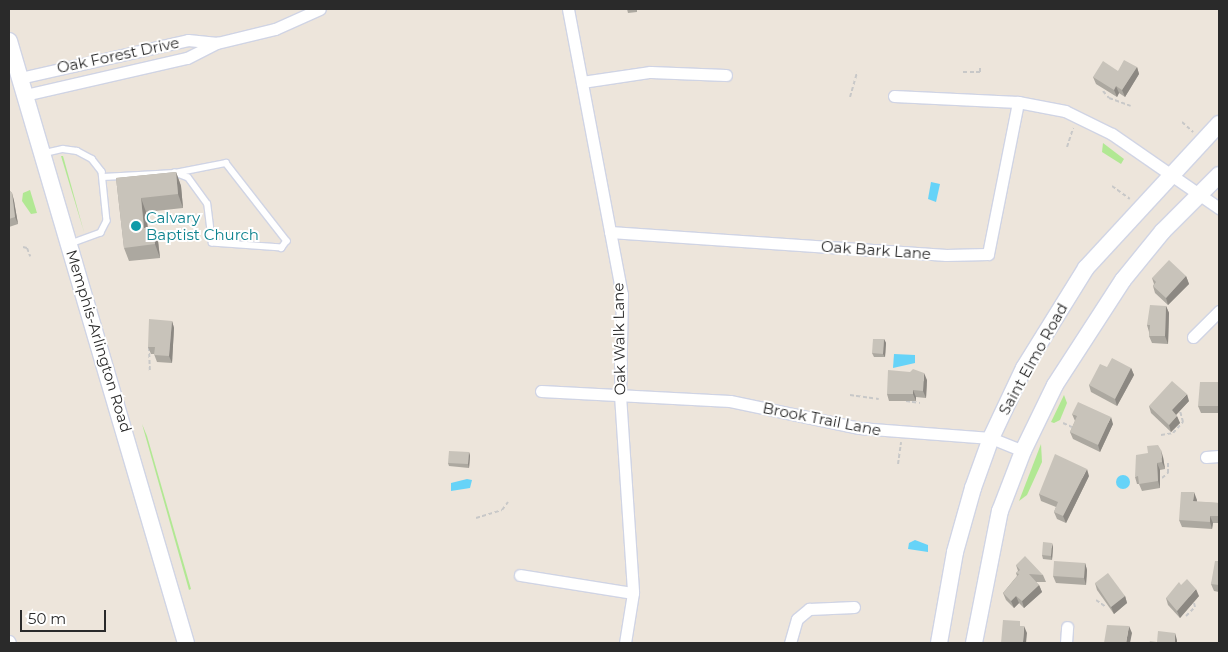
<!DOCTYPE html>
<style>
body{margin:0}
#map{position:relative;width:1228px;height:652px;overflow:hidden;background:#ede5db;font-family:Montserrat,sans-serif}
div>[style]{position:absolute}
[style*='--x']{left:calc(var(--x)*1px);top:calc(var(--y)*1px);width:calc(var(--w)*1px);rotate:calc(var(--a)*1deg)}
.green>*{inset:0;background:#b1e893}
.water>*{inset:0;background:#66d3f8}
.round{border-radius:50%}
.path>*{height:2px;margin-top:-1px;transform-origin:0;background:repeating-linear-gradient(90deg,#c8c8c8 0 4px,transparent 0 6.5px)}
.roads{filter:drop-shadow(1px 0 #d0d4e4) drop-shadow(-1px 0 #d0d4e4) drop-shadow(0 1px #d0d4e4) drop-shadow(0 -1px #d0d4e4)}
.lane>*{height:5.5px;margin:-2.75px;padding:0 2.75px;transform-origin:2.75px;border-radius:2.75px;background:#fff}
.street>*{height:11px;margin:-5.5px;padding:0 5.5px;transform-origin:5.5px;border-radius:5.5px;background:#fff}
.secondary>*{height:16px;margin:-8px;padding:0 8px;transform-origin:8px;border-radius:8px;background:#fff}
.wall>*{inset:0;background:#aca8a0}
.shaded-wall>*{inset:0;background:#8c8882}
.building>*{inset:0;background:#c8c3ba}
.dots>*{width:14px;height:14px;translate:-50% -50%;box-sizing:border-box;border:2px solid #fff;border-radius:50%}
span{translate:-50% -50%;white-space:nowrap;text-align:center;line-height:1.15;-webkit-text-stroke:4px #fff;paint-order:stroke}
.street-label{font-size:15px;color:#2a2a2a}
.culture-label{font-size:15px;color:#0d838f}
.left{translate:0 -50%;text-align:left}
.frame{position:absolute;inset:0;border:10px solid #2a2a2a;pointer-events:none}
.scale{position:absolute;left:20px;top:610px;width:86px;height:22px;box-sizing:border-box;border:2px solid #2a2a2a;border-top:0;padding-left:6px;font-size:15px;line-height:18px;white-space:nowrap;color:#2a2a2a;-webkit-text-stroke:4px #fff;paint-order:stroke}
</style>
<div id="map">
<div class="green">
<div style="clip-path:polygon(1103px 143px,1124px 159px,1121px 164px,1102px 152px)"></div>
<div style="clip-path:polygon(61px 156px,63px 156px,84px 232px)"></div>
<div style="clip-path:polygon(30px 190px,37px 213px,31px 214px,22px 201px,23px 193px)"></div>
<div style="clip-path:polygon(1064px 395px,1067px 403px,1060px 420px,1054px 423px,1051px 422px)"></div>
<div style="clip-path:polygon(142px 424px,147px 436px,191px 589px,189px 590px)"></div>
<div style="clip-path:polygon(1041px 444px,1042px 462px,1027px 495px,1019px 501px)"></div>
</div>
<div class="water">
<div style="clip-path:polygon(931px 182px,940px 184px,936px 202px,928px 199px)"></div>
<div style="clip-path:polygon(894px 354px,915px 355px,915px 363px,893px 368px)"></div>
<div class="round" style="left:1116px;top:475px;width:14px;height:14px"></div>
<div style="clip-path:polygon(467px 479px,472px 480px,470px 488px,451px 491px,451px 483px)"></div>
<div style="clip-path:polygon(915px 540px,928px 545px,928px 552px,908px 549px,909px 543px)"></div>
</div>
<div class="path">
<div style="--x:963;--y:72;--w:17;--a:0"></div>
<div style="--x:980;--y:72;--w:5;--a:-90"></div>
<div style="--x:1103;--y:91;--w:9;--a:49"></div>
<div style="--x:1109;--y:98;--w:23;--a:20"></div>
<div style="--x:850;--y:97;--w:26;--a:-74"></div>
<div style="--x:1182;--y:122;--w:15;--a:42"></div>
<div style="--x:1067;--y:147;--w:20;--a:-72"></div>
<div style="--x:1112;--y:186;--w:22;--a:36"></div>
<div style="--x:23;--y:247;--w:4;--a:14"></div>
<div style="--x:27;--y:248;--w:9;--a:69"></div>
<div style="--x:149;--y:347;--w:26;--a:88"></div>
<div style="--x:850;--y:395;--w:29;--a:8"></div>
<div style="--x:906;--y:401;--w:14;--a:8"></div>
<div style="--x:1219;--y:415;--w:1;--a:90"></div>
<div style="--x:1063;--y:423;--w:10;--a:24"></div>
<div style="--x:1161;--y:435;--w:12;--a:-9"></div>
<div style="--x:1173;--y:433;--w:15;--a:-48"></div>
<div style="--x:1183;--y:422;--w:11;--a:-105"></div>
<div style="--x:898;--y:464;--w:22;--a:-82"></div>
<div style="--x:1162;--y:478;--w:8;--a:-40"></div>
<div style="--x:1168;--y:473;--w:13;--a:-90"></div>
<div style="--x:476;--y:518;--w:27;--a:-17"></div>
<div style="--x:502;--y:510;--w:10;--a:-53"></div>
<div style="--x:1096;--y:600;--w:12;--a:35"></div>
<div style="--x:1186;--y:616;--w:13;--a:-45"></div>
<div style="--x:1195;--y:607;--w:4;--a:-104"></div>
</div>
<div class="roads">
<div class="lane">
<div style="--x:45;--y:153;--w:18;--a:-13"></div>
<div style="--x:63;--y:149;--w:14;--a:8"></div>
<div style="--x:77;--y:151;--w:17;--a:28"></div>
<div style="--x:92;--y:159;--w:16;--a:52"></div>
<div style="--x:102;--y:172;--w:49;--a:84.2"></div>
<div style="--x:107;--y:221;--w:13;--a:117"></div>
<div style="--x:101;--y:233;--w:33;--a:160"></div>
<div style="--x:103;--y:177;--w:72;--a:-3.2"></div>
<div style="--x:175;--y:173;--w:52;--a:-11.1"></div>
<div style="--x:226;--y:163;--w:99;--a:52"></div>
<div style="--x:287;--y:241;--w:9;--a:126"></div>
<div style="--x:282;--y:248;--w:70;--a:-175.9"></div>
<div style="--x:212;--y:243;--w:39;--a:-97"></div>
<div style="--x:207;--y:204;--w:32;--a:-126"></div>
<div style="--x:188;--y:178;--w:14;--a:-159"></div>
</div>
<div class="street">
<div style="--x:568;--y:9;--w:290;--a:79.3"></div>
<div style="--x:622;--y:294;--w:101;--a:91.1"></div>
<div style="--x:620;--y:395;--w:198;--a:86.2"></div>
<div style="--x:633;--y:593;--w:51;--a:99.1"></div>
<div style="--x:20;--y:78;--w:172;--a:-12.7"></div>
<div style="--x:188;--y:40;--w:27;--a:6"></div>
<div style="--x:582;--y:82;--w:69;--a:-8.4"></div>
<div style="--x:650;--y:72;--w:76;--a:2.3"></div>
<div style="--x:25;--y:95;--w:166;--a:-12.9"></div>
<div style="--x:187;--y:58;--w:34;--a:-27"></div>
<div style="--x:217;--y:43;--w:60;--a:-13.6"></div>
<div style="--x:275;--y:29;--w:49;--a:-24"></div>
<div style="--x:894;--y:96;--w:124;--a:2.8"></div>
<div style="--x:1018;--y:102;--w:48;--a:10.8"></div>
<div style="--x:1065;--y:111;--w:52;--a:26.1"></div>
<div style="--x:1112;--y:134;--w:130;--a:34.7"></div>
<div style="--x:610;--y:232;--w:337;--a:3.9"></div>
<div style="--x:946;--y:255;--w:42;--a:-1.4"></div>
<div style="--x:988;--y:254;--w:155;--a:-78.8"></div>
<div style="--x:1193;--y:337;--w:37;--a:-45"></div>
<div style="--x:541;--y:391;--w:189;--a:3"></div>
<div style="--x:730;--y:401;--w:132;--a:11.8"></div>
<div style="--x:859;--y:428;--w:132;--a:4.3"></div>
<div style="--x:991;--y:438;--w:35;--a:22"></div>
<div style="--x:1206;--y:457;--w:13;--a:-4"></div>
<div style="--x:520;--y:575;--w:114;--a:9.1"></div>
<div style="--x:9;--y:641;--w:2;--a:63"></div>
<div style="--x:790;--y:643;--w:25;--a:-74"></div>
<div style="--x:797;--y:619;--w:16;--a:-40"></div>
<div style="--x:809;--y:609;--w:45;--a:-2.5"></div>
<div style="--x:1066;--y:643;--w:16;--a:-86"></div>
</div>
<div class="secondary">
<div style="--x:9;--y:41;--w:627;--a:73.62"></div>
<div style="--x:939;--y:643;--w:92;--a:-80"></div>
<div style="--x:955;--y:552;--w:66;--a:-74.3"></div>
<div style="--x:973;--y:488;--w:53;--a:-70.2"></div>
<div style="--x:991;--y:438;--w:77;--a:-64.8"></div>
<div style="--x:1024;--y:368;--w:118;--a:-58.2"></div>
<div style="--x:1086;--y:268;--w:196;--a:-47.3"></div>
<div style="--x:974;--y:643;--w:135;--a:-78.9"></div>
<div style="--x:1000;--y:511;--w:64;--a:-69"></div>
<div style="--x:1023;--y:451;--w:73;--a:-64.1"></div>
<div style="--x:1055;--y:385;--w:125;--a:-57.1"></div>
<div style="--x:1123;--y:280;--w:63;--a:-50.8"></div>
<div style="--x:1163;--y:231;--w:79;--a:-45"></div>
</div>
</div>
<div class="wall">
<div style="clip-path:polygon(627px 9px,637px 9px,637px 12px,628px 13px)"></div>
<div style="clip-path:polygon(1137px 67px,1139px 74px,1125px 97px,1119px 93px,1117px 97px,1096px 84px,1093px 77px,1118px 71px)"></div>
<div style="clip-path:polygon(176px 172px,181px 186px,183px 208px,146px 212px,148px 228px,153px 227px,158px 241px,160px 258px,129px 261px,124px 248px,116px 178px)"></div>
<div style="clip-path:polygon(9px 190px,12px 193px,14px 201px,18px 224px,9px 227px)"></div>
<div style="clip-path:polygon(1186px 276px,1189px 284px,1168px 305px,1155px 293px,1153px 286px,1154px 284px,1152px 278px)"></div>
<div style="clip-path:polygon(1166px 306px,1169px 313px,1168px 344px,1152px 343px,1149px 336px,1149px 332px,1147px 325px)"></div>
<div style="clip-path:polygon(172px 321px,174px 328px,172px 363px,157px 362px,154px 354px,151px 354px,148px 347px)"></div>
<div style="clip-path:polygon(884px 339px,886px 343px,885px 357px,874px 357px,872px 353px)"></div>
<div style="clip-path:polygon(1107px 367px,1131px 368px,1134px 375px,1117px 406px,1091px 392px,1089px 385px)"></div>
<div style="clip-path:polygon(927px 380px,926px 398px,916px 397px,916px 401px,889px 401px,887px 394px)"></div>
<div style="clip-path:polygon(1219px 382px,1219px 413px,1201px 413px,1198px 406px)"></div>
<div style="clip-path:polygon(1189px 401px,1176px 415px,1180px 423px,1171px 432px,1151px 413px,1149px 406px)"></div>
<div style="clip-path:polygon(1072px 414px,1113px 424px,1100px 452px,1073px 439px,1070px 432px,1075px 421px)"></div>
<div style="clip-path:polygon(469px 452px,470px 456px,469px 468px,449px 466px,448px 463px)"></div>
<div style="clip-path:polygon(1163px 457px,1165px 469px,1160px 470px,1160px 488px,1142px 491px,1139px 484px,1137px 484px,1135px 477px)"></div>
<div style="clip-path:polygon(1089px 476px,1066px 523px,1057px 519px,1054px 512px,1056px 507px,1041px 501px,1039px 494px)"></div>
<div style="clip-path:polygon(1219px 498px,1219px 523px,1213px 523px,1212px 529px,1182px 527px,1179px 520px,1197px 500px,1196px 502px,1219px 503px)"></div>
<div style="clip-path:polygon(1053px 547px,1052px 560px,1043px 559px,1042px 555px)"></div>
<div style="clip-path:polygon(1219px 561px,1219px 592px,1214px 591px,1211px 584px)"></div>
<div style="clip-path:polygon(1085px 563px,1087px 570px,1086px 585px,1056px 583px,1053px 576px)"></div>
<div style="clip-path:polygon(1016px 565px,1043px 575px,1046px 582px,1036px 582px,1039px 585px,1042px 592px,1024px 608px,1019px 603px,1014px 608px,1006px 600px,1003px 593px,1017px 576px,1016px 573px,1018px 571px)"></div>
<div style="clip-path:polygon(1095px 583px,1125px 596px,1127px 603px,1114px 614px,1097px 590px)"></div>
<div style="clip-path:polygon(1199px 596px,1180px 618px,1168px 605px,1166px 598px)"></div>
</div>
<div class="shaded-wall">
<div style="clip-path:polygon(1137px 67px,1139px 74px,1125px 97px,1122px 90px)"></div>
<div style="clip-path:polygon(1116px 86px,1119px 93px,1117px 97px,1114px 90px)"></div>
<div style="clip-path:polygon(176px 172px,181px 186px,183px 208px,178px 194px)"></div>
<div style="clip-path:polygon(12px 193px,14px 201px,18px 224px,15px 217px)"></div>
<div style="clip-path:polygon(141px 198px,146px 212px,149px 242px,144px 228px)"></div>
<div style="clip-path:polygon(153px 227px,158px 241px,160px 258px,155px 244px)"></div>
<div style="clip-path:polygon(1186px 276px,1189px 284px,1168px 305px,1166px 298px)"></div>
<div style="clip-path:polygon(1166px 306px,1169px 313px,1168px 344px,1165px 336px)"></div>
<div style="clip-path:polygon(172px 321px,174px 328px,172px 363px,169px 356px)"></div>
<div style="clip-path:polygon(884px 339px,886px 343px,885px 357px,883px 354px)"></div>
<div style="clip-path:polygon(1131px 368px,1134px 375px,1117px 406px,1115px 399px)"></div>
<div style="clip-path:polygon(924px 373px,927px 380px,926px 398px,923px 391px)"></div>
<div style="clip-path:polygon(913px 390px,916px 397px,916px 401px,913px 394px)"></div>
<div style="clip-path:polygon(1187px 394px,1189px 401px,1174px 417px,1172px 410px)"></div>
<div style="clip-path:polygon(1177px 416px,1180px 423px,1171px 432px,1169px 425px)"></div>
<div style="clip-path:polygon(1111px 417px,1113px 424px,1100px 452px,1098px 445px)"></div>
<div style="clip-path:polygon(1161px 450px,1163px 457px,1165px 469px,1162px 462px)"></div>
<div style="clip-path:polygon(469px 452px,470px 456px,469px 468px,468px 464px)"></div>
<div style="clip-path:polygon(1157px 463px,1160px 470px,1160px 488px,1158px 481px)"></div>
<div style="clip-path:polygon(1087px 469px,1089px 476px,1066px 523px,1063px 516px)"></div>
<div style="clip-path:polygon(1194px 492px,1197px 500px,1196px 508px,1193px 501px)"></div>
<div style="clip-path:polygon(1210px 516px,1213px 523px,1212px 529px,1210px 522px)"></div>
<div style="clip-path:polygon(1052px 543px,1053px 547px,1052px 560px,1051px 556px)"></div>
<div style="clip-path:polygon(1085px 563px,1087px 570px,1086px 585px,1084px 578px)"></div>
<div style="clip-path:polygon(1039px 585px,1042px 592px,1024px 608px,1022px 601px)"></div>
<div style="clip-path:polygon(1196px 589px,1199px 596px,1180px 618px,1177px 611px)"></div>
<div style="clip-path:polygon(1016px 596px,1019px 603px,1014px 608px,1011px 601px)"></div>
<div style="clip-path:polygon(1125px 596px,1127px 603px,1114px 614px,1111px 607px)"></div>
<div style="clip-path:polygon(1024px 626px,1027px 633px,1026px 643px,1023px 642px)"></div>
<div style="clip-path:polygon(1129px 626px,1132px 633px,1130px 643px,1126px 643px)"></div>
<div style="clip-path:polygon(1175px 633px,1177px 640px,1177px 643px,1175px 643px)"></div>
</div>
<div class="building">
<div style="clip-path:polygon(1124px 60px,1137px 67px,1122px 90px,1116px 86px,1114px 90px,1093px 77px,1103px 61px,1118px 71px)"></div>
<div style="clip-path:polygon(176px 172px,178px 194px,141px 198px,144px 228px,153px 227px,155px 244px,124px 248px,116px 178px)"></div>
<div style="clip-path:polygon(9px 190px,12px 193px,15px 217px,9px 219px)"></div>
<div style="clip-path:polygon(1169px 260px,1186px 276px,1166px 298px,1153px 286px,1156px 282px,1152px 278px)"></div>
<div style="clip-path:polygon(1150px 305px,1166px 306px,1165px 336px,1149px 336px,1150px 325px,1147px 325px)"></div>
<div style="clip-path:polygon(149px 319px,172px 321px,169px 356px,154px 355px,155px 347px,148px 347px)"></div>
<div style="clip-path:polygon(873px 339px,884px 339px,883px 354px,872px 353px)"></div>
<div style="clip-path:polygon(1112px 358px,1131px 368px,1115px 399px,1089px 385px,1100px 364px,1107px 367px)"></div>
<div style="clip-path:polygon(913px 369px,924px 373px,923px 391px,913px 390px,913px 394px,887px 394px,888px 370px,910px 372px)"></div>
<div style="clip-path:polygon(1172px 381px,1187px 394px,1172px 410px,1177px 416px,1169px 425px,1149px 406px)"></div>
<div style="clip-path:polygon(1200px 382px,1219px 382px,1219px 406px,1198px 406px)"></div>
<div style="clip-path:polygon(1078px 402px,1111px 417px,1098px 445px,1070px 432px,1077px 416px,1072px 414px)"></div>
<div style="clip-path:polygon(1158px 445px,1161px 450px,1162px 462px,1157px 463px,1158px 481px,1139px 484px,1138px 476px,1135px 477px,1136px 455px,1148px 453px,1147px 446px)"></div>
<div style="clip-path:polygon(449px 451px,469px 452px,468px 464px,448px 463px)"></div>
<div style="clip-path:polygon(1055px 454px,1087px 469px,1063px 516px,1054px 512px,1058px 502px,1039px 494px)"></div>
<div style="clip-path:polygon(1181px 492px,1194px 492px,1193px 501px,1219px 503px,1219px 498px,1219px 516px,1210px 516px,1210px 522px,1179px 520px)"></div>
<div style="clip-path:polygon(1043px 542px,1052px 543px,1051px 556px,1042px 555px)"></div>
<div style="clip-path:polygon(1025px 556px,1043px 575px,1029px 574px,1039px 585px,1022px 601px,1016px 596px,1011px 601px,1003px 593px,1019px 574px,1016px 573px,1020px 570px,1016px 565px)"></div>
<div style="clip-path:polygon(1054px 561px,1085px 563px,1084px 578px,1053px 576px)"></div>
<div style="clip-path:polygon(1215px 561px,1219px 561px,1219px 585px,1211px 584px)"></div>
<div style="clip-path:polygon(1108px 573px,1125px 596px,1111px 607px,1095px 583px)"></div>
<div style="clip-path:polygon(1187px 579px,1196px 589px,1177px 611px,1166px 598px,1179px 582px,1181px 585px)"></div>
<div style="clip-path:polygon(1003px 620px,1020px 621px,1020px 626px,1024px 626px,1023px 642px,1029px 642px,1029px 643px,1001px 643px)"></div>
<div style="clip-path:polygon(1107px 625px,1129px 626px,1126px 643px,1104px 643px)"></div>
<div style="clip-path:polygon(1158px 631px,1175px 633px,1175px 643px,1149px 643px,1150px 641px,1157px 642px)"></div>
</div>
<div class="dots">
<div style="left:136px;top:226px;background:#0f9aa8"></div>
</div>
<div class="street-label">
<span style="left:118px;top:55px;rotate:-12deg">Oak Forest Drive</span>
<span style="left:876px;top:250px;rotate:4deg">Oak Bark Lane</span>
<span style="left:619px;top:339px;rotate:-91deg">Oak Walk Lane</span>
<span style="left:99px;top:341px;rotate:73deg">Memphis-Arlington Road</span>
<span style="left:1033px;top:359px;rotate:-61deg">Saint Elmo Road</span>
<span style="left:822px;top:419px;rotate:11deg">Brook Trail Lane</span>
</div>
<div class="culture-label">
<span class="left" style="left:146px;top:226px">Calvary<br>Baptist Church</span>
</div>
<div class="frame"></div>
<div class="scale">50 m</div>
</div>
